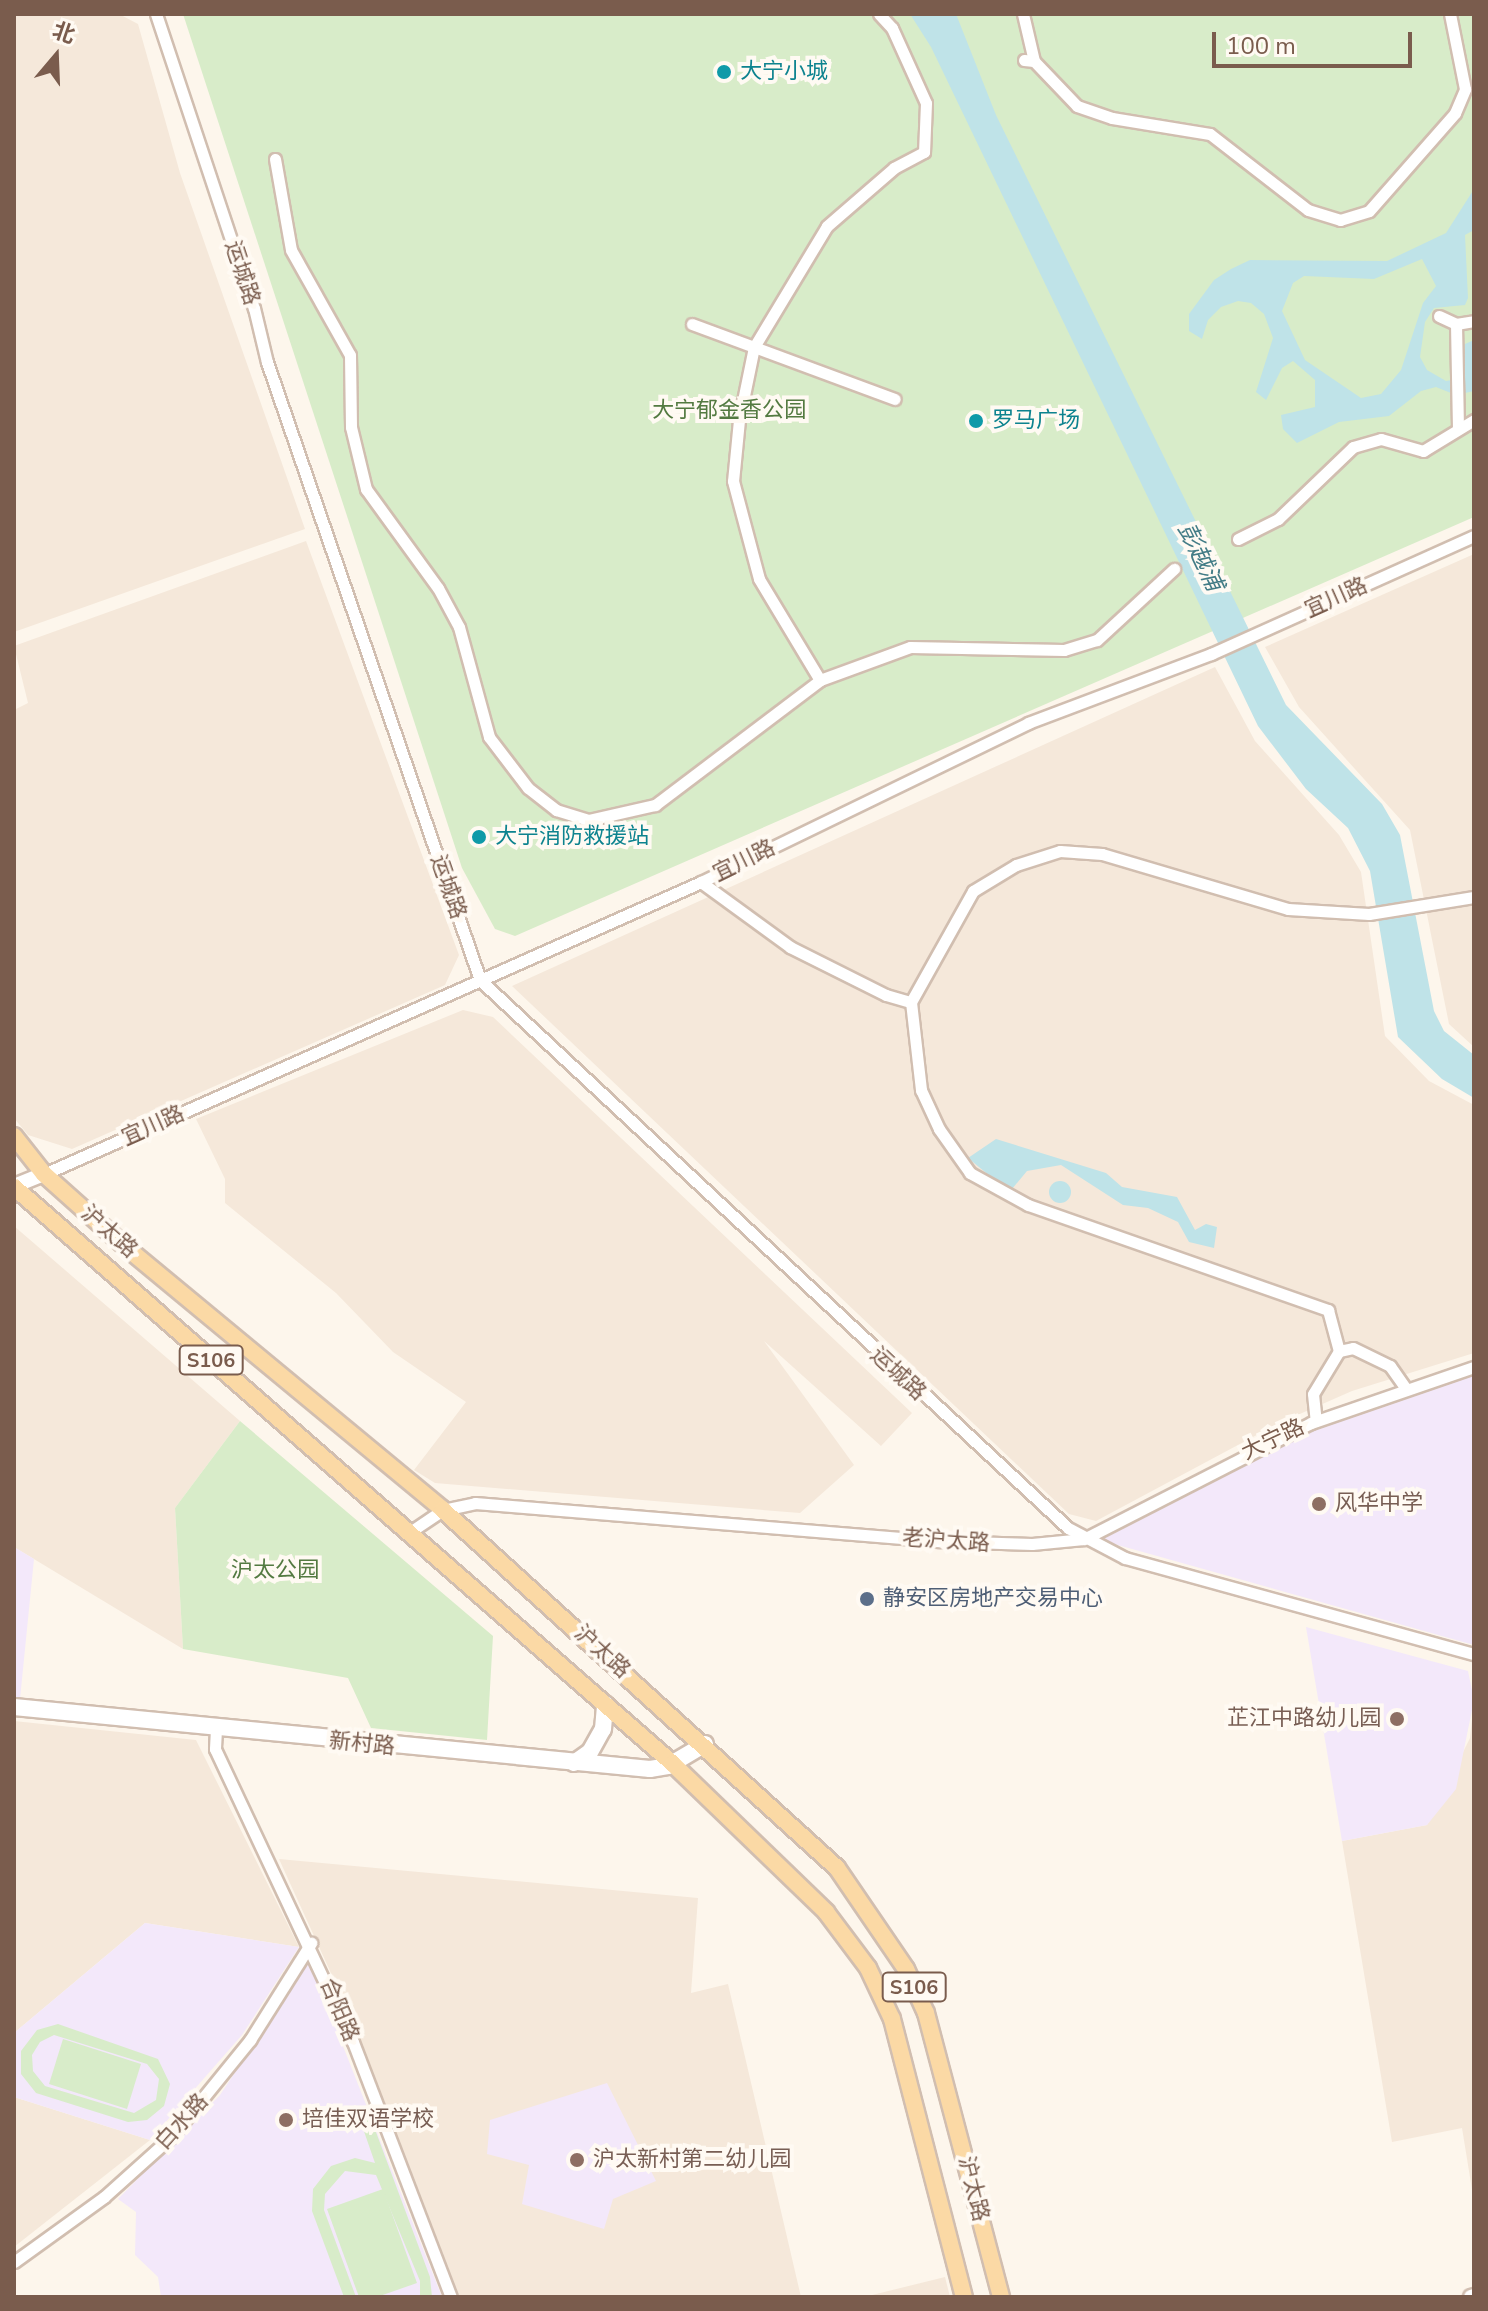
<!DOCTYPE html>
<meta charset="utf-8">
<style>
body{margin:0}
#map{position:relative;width:1488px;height:2311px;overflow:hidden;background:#fdf6ec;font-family:"Nunito Sans","Noto Sans SC",sans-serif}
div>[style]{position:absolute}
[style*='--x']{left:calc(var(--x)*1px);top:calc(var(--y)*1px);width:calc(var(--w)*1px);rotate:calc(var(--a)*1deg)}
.residential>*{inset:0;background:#f5e8da}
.education>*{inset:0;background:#f3e8fa}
.green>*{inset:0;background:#d8ecc9}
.water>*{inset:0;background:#bfe3e8}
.round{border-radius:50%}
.roads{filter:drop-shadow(2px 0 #d1beb0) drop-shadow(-2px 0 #d1beb0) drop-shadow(0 2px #d1beb0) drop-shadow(0 -2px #d1beb0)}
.minor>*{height:11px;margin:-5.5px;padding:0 5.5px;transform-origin:5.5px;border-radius:5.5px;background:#fff}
.tertiary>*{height:14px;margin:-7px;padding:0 7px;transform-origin:7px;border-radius:7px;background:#fff}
.secondary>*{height:16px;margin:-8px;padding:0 8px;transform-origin:8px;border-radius:8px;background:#fff}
.primary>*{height:16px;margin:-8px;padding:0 8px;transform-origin:8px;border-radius:8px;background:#fbd9a5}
.dots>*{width:22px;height:22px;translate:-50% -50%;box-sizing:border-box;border:4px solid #fffaf3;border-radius:50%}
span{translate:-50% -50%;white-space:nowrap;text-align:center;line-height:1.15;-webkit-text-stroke:8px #fffaf3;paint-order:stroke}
.shield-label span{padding:2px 6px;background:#fffaf3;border:2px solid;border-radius:6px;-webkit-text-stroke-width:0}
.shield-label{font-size:20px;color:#7a5c4d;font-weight:700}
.culture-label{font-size:22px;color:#0d838f}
.left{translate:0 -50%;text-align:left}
.street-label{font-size:22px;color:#7a5c4d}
.park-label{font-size:22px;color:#537a41}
.education-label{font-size:22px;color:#785e54}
.right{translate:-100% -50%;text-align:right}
.service-label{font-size:22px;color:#4e5e75}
.water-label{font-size:24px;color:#437c86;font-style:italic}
.frame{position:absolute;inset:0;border:16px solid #7a5c4d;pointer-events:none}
.north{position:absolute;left:16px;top:16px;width:80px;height:80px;-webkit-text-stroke:6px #fffaf3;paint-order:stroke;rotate:19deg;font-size:22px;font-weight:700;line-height:32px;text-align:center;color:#7a5c4d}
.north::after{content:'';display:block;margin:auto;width:28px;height:36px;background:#7a5c4d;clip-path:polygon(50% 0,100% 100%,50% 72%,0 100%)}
.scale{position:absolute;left:1212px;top:32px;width:200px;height:36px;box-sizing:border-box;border:4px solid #7a5c4d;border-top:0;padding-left:10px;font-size:24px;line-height:28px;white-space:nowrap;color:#7a5c4d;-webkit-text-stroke:6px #fffaf3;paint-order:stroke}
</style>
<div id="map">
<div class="residential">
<div style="clip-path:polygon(14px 14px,119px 14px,138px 24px,180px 173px,305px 529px,14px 632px)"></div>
<div style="clip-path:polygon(306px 541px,459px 955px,445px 985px,72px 1149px,28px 1135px,14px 1118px,14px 710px,28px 703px,14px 646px)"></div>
<div style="clip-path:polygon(1474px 554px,1474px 1047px,1449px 1024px,1410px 830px,1299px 707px,1265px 647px)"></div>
<div style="clip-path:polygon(1215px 667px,1255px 741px,1339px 835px,1361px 872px,1385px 1036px,1429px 1081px,1474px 1105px,1474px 1353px,1352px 1391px,1277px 1424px,1096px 1521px,1069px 1514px,512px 986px)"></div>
<div style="clip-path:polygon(463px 1010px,493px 1017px,912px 1413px,881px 1446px,764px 1341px,854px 1465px,800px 1513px,435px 1483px,414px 1470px,466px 1402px,393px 1352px,336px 1293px,225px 1203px,225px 1179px,196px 1119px)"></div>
<div style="clip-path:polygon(14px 1226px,240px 1421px,175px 1508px,183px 1649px,14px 1547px)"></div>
<div style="clip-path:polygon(1474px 1700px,1474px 2202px,1462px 2128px,1392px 2142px,1342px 1841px,1427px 1825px,1470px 1738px)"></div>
<div style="clip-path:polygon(14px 1721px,196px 1740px,299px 1947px,145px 1923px,14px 2033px)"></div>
<div style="clip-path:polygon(279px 1859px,698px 1898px,691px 1993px,728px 1984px,801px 2297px,459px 2297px,345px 2004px)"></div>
<div style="clip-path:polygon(14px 2097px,150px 2140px,14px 2247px)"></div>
<div style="clip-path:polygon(945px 2277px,950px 2297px,864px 2297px)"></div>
</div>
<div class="education">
<div style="clip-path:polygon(1474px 1374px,1474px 1645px,1100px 1540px,1228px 1468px,1347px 1414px)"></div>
<div style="clip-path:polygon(14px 1547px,34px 1559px,20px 1699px,14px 1699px)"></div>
<div style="clip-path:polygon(1306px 1627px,1468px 1671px,1474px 1700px,1456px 1789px,1427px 1825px,1342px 1841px)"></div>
<div style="clip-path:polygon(145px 1923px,299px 1947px,242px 2035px,150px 2140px,14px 2097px,14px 2033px)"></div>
<div style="clip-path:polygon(309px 1960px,442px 2297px,161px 2297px,158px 2277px,135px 2255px,136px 2212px,118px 2199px,220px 2095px)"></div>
<div style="clip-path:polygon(607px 2083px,656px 2181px,613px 2199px,604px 2229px,522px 2204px,529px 2165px,487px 2154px,490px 2120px)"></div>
</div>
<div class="green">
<div style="clip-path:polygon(183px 14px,1474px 14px,1474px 517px,515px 936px,495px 929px,462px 868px)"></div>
<div style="clip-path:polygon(240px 1421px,493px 1636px,487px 1740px,371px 1728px,348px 1678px,183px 1649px,175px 1508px)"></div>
<div style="clip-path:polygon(evenodd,58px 2024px,158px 2059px,170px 2084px,164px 2106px,147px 2120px,128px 2122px,36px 2093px,21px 2074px,21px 2051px,37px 2030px,58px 2024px,54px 2035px,147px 2064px,159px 2079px,156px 2100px,134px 2113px,45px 2086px,33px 2071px,32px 2055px,40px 2042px,54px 2035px)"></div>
<div style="clip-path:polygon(63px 2039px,141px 2064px,127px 2109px,49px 2084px)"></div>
<div style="clip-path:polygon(370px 2116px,430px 2277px,432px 2297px,420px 2297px,420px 2281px,376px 2175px,345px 2171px,325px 2194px,324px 2210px,356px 2297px,344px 2297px,312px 2211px,313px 2189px,331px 2166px,355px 2158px,375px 2163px,360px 2120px)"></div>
<div style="clip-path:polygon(383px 2189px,417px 2283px,377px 2297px,359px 2297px,327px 2209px)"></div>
</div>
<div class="water">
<div style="clip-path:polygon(910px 14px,956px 14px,996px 115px,1286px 705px,1382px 804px,1400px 835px,1434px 1011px,1444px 1031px,1474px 1055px,1474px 1098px,1442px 1079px,1398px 1037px,1370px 871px,1348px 828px,1306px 789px,1258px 726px,931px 47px)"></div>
<div style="clip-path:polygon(evenodd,1474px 189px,1474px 230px,1465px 235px,1468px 298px,1465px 305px,1434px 308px,1425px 322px,1420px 357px,1427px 370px,1446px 381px,1464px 378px,1465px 344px,1474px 340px,1474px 391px,1456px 395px,1436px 387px,1421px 391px,1389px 416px,1339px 422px,1297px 443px,1283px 429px,1281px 415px,1315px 407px,1315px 380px,1293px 361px,1282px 368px,1266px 400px,1256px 392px,1273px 338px,1264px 314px,1251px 303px,1238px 301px,1221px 307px,1208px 320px,1202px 339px,1189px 331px,1189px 314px,1214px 280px,1231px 269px,1250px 260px,1387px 261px,1446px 233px,1474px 189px,1422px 259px,1436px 286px,1423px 303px,1401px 370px,1381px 394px,1361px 398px,1305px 360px,1282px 311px,1293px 283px,1304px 276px,1374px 279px,1422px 259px)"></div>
<div style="clip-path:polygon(996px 1139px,1106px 1173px,1122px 1187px,1177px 1197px,1195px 1230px,1206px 1224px,1217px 1227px,1214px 1248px,1189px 1242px,1178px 1222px,1148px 1208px,1123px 1205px,1061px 1165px,1027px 1171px,1012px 1189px,1002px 1186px,968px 1158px)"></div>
<div class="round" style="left:1049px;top:1181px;width:22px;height:22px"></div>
</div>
<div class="roads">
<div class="minor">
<div style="--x:156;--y:14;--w:310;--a:71.6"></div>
<div style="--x:254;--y:308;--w:56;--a:76.5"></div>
<div style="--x:267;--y:362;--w:654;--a:70.98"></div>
<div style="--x:480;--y:980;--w:804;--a:42.98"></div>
<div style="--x:1068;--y:1528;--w:64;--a:27.8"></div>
<div style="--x:1125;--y:1558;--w:362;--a:15.4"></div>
<div style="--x:879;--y:14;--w:19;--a:47"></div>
<div style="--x:892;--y:28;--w:82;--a:65.6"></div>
<div style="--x:926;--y:103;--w:49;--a:92.3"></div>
<div style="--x:924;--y:152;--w:34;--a:152"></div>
<div style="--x:894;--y:168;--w:89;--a:139.1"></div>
<div style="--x:827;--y:226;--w:141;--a:121.1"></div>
<div style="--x:754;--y:347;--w:75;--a:101.6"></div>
<div style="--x:739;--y:420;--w:61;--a:95.6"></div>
<div style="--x:733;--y:481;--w:101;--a:75.1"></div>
<div style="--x:759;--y:579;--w:118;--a:58.9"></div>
<div style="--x:820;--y:680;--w:96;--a:-20.1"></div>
<div style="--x:910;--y:647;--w:154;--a:1.1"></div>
<div style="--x:1064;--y:650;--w:34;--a:-17"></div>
<div style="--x:1097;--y:640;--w:105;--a:-42.7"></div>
<div style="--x:1023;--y:14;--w:48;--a:76.8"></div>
<div style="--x:1024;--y:60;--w:10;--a:6"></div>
<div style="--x:1034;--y:61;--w:62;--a:46.3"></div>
<div style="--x:1077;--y:106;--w:37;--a:19"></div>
<div style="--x:1112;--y:118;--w:99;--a:9.3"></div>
<div style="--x:1210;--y:134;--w:124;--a:37.8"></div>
<div style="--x:1308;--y:210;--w:34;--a:17"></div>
<div style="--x:1340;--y:220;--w:30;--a:-17"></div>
<div style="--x:1369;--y:211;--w:130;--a:-48.7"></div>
<div style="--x:1455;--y:113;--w:26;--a:-67"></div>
<div style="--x:1465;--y:89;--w:76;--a:-101.3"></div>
<div style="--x:275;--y:159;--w:92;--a:80"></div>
<div style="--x:291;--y:250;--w:120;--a:60.7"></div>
<div style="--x:350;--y:355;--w:72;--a:89.2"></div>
<div style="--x:351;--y:427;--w:64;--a:76.4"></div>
<div style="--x:366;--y:489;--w:122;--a:54"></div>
<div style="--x:438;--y:588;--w:44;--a:61.7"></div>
<div style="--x:459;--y:627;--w:114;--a:74.7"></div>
<div style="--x:489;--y:737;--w:64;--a:52.6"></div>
<div style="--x:528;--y:788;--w:36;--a:38"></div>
<div style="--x:556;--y:810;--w:34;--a:17"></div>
<div style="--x:589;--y:820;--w:68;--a:-12.8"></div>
<div style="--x:655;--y:805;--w:207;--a:-37.1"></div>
<div style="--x:1439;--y:316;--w:19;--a:25"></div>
<div style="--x:1456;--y:324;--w:18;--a:-9"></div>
<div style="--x:692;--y:324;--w:216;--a:20.3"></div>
<div style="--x:1456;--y:324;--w:103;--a:88.9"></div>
<div style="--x:1238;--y:539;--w:45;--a:-26.6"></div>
<div style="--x:1278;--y:519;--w:104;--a:-43.8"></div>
<div style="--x:1353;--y:447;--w:29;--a:-16"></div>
<div style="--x:1381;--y:439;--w:44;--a:15.9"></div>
<div style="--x:1423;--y:451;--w:60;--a:-31.3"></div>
<div style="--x:701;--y:882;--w:110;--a:36.1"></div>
<div style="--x:790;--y:947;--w:107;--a:26.6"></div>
<div style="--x:886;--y:995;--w:26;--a:16"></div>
<div style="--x:911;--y:1002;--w:89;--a:83.5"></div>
<div style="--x:921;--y:1090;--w:43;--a:65.2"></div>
<div style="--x:939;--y:1129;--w:54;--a:54.8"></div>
<div style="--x:970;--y:1173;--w:66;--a:28.9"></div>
<div style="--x:1028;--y:1205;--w:318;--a:19.3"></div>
<div style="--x:1328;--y:1310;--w:42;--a:75"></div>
<div style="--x:1339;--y:1351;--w:50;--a:121.2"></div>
<div style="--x:1313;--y:1394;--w:27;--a:84"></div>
<div style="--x:911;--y:1002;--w:127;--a:-60.8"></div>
<div style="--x:973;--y:891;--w:50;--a:-31.2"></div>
<div style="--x:1016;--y:865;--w:46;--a:-17.7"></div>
<div style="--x:1060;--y:851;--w:42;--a:4.1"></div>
<div style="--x:1102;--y:854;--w:194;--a:16.5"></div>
<div style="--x:1288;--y:909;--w:81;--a:3.5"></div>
<div style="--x:1369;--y:914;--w:106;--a:-9.2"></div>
<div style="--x:44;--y:1174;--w:719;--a:-23.96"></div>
<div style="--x:701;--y:882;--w:364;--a:-25.9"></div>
<div style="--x:1028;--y:723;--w:196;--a:-20.7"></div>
<div style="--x:1211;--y:654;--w:288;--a:-24.2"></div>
<div style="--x:1339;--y:1351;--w:14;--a:-12"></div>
<div style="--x:1353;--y:1348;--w:41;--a:25.9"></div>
<div style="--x:1390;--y:1366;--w:28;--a:55"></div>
<div style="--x:410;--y:1532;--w:40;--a:-34"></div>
<div style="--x:443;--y:1510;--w:33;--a:-12"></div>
<div style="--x:475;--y:1503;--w:466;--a:4.7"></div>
<div style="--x:939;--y:1541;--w:93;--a:1.8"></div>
<div style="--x:1032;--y:1544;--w:52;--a:-5.5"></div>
<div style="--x:1084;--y:1539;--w:255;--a:-27.1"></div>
<div style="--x:1311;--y:1423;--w:172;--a:-19"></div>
<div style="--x:216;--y:1729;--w:20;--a:93"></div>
<div style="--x:215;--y:1749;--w:324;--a:64.8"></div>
<div style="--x:353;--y:2042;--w:273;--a:69"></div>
<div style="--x:14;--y:2262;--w:111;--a:-35.8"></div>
<div style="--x:104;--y:2197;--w:91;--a:-41.9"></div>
<div style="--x:172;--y:2136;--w:124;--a:-50.9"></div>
<div style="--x:250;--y:2040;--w:115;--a:-57.8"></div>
</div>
<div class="tertiary">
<div style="--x:14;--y:1186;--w:32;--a:-22"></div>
<div style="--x:1471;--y:2297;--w:3;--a:-18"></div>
</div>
<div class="secondary">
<div style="--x:14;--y:1707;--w:639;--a:5.57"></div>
<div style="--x:650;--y:1769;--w:18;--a:-9"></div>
<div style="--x:668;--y:1766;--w:43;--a:-30.7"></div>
<div style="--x:574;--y:1763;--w:19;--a:-35"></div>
<div style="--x:590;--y:1752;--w:26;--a:-61"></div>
<div style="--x:603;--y:1729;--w:25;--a:-85"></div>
</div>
<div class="primary">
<div style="--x:14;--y:1136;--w:48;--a:51.7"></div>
<div style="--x:44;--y:1174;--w:113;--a:41.8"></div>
<div style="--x:128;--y:1249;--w:409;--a:39.6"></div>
<div style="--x:443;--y:1510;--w:532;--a:42.26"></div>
<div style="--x:837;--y:1868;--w:122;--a:55.7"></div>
<div style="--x:906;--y:1969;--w:48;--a:65.6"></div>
<div style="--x:926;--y:2013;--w:294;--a:75.2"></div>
<div style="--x:14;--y:1187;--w:876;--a:41.2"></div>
<div style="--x:673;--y:1764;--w:213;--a:44"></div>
<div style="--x:826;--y:1912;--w:70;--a:53.1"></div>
<div style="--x:868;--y:1968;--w:56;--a:64.8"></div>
<div style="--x:892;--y:2019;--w:287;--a:75.5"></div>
</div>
</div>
<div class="dots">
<div style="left:724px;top:72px;background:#0f9aa8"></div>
<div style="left:976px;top:421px;background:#0f9aa8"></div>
<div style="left:479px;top:837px;background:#0f9aa8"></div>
<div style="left:1319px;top:1504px;background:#8d6e63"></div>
<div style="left:867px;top:1599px;background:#5c6f8a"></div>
<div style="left:1397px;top:1719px;background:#8d6e63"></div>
<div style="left:286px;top:2120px;background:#8d6e63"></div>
<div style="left:577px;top:2160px;background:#8d6e63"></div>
</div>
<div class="shield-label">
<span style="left:211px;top:1360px">S106</span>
<span style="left:914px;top:1987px">S106</span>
</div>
<div class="culture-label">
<span class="left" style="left:740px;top:72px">大宁小城</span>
<span class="left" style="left:992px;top:421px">罗马广场</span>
<span class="left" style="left:495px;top:837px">大宁消防救援站</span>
</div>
<div class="street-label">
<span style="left:242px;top:273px;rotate:72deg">运城路</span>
<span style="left:1336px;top:598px;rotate:-24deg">宜川路</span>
<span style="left:744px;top:861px;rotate:-26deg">宜川路</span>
<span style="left:448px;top:887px;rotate:71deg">运城路</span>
<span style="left:153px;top:1126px;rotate:-24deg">宜川路</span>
<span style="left:109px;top:1232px;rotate:41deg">沪太路</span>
<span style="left:898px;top:1374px;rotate:43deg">运城路</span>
<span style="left:1273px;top:1440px;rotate:-25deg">大宁路</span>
<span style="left:946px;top:1541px;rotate:4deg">老沪太路</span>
<span style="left:602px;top:1652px;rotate:42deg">沪太路</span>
<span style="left:362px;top:1744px;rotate:6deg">新村路</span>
<span style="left:339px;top:2010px;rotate:67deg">合阳路</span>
<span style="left:182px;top:2122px;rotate:-48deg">白水路</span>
<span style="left:973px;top:2189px;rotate:76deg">沪太路</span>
</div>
<div class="park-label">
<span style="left:729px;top:411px">大宁郁金香公园</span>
<span style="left:275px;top:1571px">沪太公园</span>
</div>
<div class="education-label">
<span class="left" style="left:1335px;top:1504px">风华中学</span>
<span class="right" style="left:1381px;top:1719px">芷江中路幼儿园</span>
<span class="left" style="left:302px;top:2120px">培佳双语学校</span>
<span class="left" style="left:593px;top:2160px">沪太新村第二幼儿园</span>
</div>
<div class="service-label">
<span class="left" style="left:883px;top:1599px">静安区房地产交易中心</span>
</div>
<div class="water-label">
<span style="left:1200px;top:557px;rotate:64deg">彭越浦</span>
</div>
<div class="frame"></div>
<div class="north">北</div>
<div class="scale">100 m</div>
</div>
